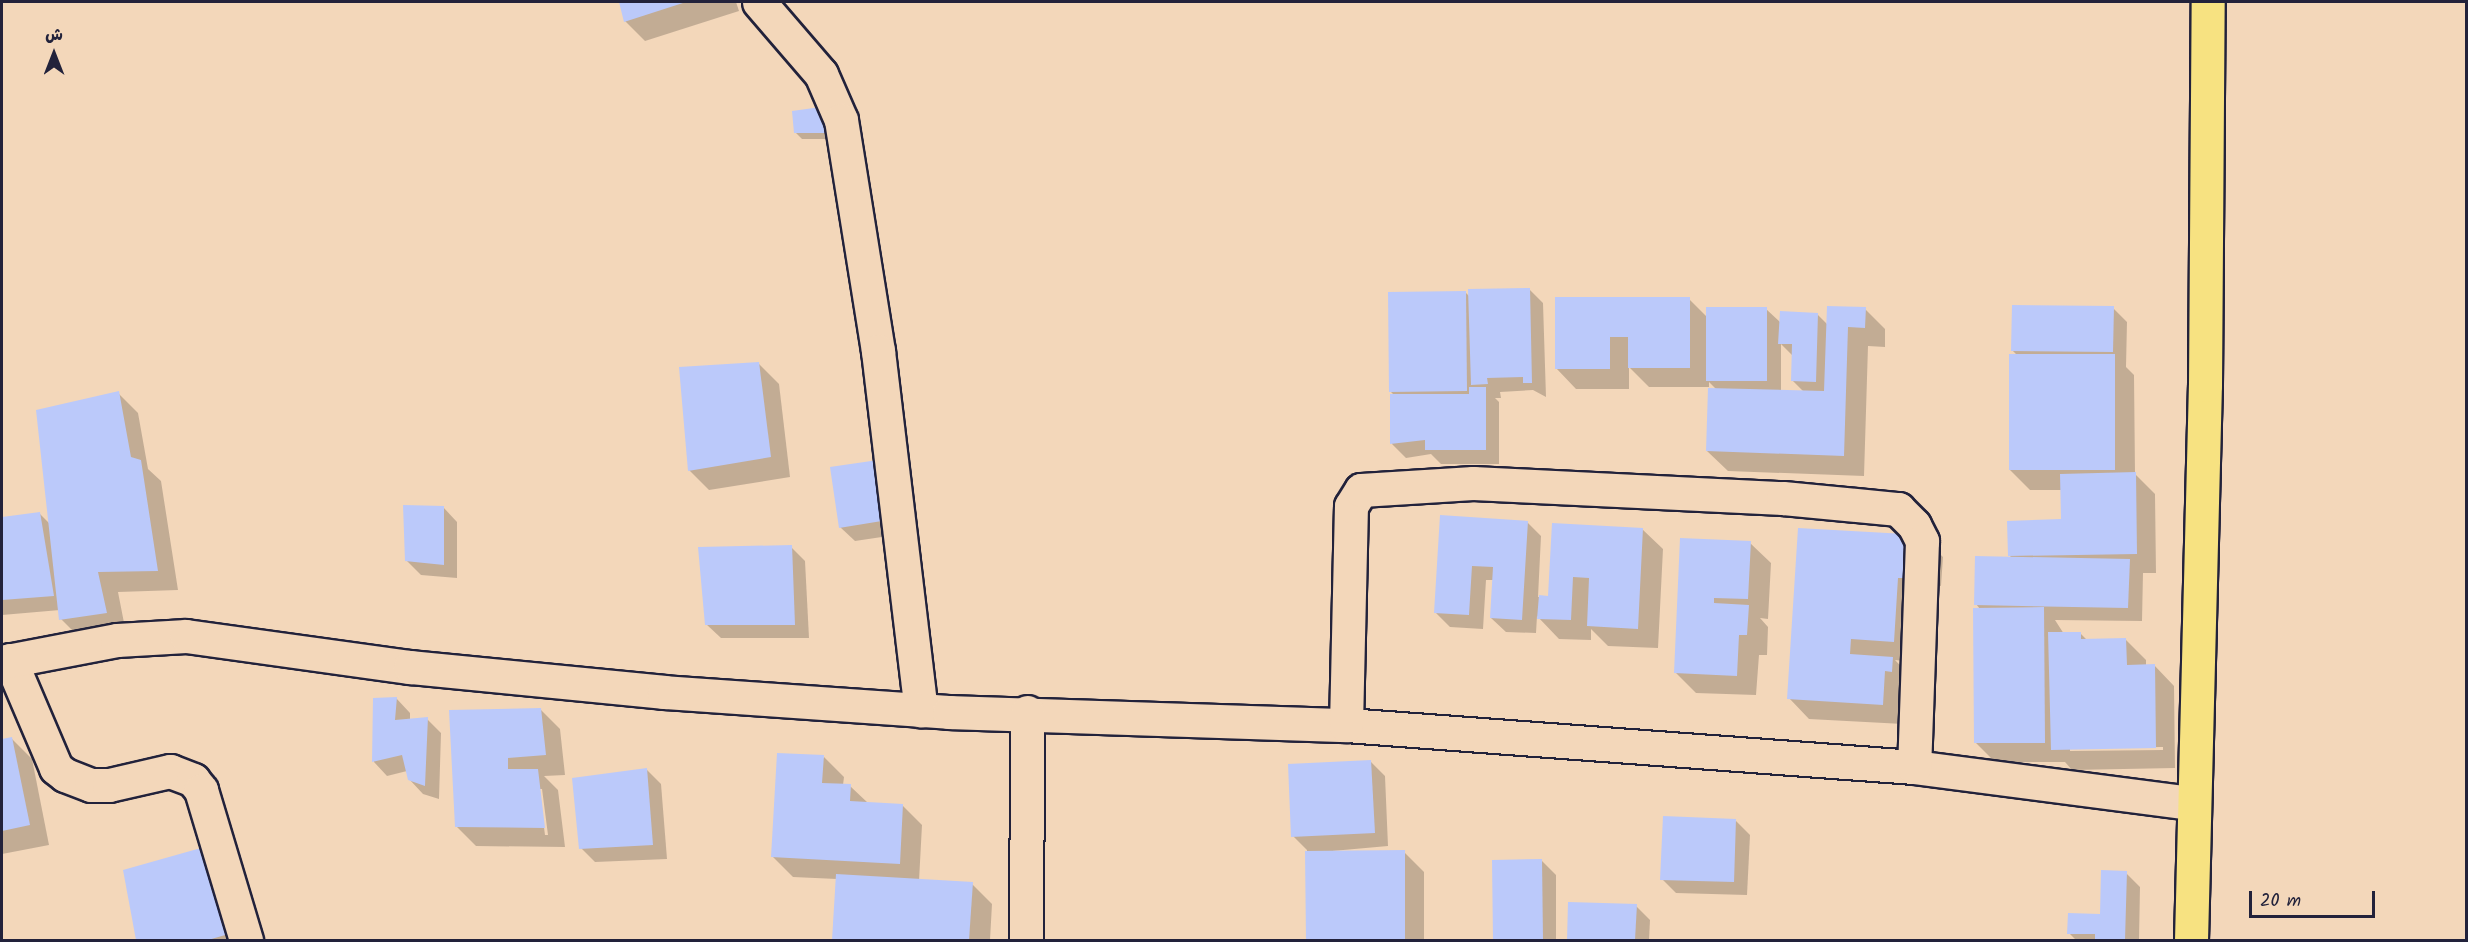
<!DOCTYPE html>
<meta charset="utf-8">
<style>
body{margin:0}
#map{position:relative;width:2468px;height:942px;overflow:hidden;background:#f3d7ba;font-family:Kalam,"Playpen Sans Arabic",sans-serif}
div>[style]{position:absolute}
[style*='--x']{left:calc(var(--x)*1px);top:calc(var(--y)*1px);width:calc(var(--w)*1px);rotate:calc(var(--a)*1deg)}
.shadow>*{inset:0;background:#0003}
.building>*{inset:0;background:#bbc9fa}
.roads{filter:drop-shadow(2px 0 #22223b) drop-shadow(-2px 0 #22223b) drop-shadow(0 2px #22223b) drop-shadow(0 -2px #22223b)}
.minor>*{height:33px;margin:-16.5px;padding:0 16.5px;transform-origin:16.5px;border-radius:16.5px;background:#f3d7ba}
.major>*{height:33px;margin:-16.5px;padding:0 16.5px;transform-origin:16.5px;border-radius:16.5px;background:#f7e281}
span{translate:-50% -50%;white-space:nowrap;text-align:center;line-height:1.15;-webkit-text-stroke:4.5px #f3d7ba;paint-order:stroke}
.frame{position:absolute;inset:0;border:3px solid #22223b;pointer-events:none}
.north{position:absolute;left:24px;top:24px;width:60px;height:60px;-webkit-text-stroke:4px #f3d7ba;paint-order:stroke;rotate:0deg;font-size:16px;font-weight:700;line-height:24px;text-align:center;color:#22223b}
.north::after{content:'';display:block;margin:auto;width:21px;height:27px;background:#22223b;clip-path:polygon(50% 0,100% 100%,50% 72%,0 100%)}
.scale{position:absolute;left:2249px;top:891px;width:126px;height:27px;box-sizing:border-box;border:3px solid #22223b;border-top:0;padding-left:8px;font-size:18px;line-height:21px;white-space:nowrap;color:#22223b;-webkit-text-stroke:4px #f3d7ba;paint-order:stroke}
</style>
<div id="map">
<div class="shadow">
<div style="clip-path:polygon(620px 2px,736px 2px,739px 11px,645px 41px,625px 21px)"></div>
<div style="clip-path:polygon(850px 104px,857px 111px,858px 139px,802px 139px,795px 132px)"></div>
<div style="clip-path:polygon(1529px 289px,1543px 303px,1546px 397px,1533px 390px,1500px 392px,1501px 398px,1495px 398px,1499px 402px,1499px 464px,1441px 464px,1431px 454px,1406px 458px,1392px 444px,1395px 396px,1391px 392px,1466px 293px,1470px 297px)"></div>
<div style="clip-path:polygon(evenodd,1556px 299px,1689px 299px,1707px 317px,1766px 309px,1781px 323px,1817px 314px,1828px 325px,1865px 309px,1885px 329px,1885px 347px,1868px 346px,1864px 476px,1728px 471px,1707px 451px,1717px 390px,1709px 382px,1709px 387px,1649px 387px,1629px 367px,1629px 389px,1576px 389px,1556px 368px,1556px 299px,1781px 344px,1793px 356px,1792px 380px,1804px 392px,1781px 392px,1781px 344px)"></div>
<div style="clip-path:polygon(evenodd,2113px 308px,2127px 322px,2126px 367px,2134px 375px,2135px 474px,2155px 494px,2156px 573px,2143px 573px,2142px 621px,2055px 620px,2064px 634px,2080px 633px,2087px 640px,2125px 639px,2146px 660px,2146px 666px,2154px 665px,2174px 686px,2175px 768px,2072px 770px,2065px 762px,1995px 762px,1975px 742px,1980px 609px,1976px 604px,2012px 558px,2009px 555px,2062px 521px,2062px 490px,2030px 490px,2010px 470px,2017px 355px,2012px 350px,2113px 308px,2163px 747px,2163px 750px,2070px 751px,2070px 748px,2163px 747px)"></div>
<div style="clip-path:polygon(758px 363px,779px 384px,790px 477px,709px 490px,689px 470px)"></div>
<div style="clip-path:polygon(118px 393px,138px 413px,148px 469px,161px 481px,178px 590px,118px 592px,126px 633px,81px 639px,61px 619px,60px 610px,2px 615px,2px 518px,39px 513px,50px 524px)"></div>
<div style="clip-path:polygon(831px 469px,902px 534px,855px 541px,840px 527px)"></div>
<div style="clip-path:polygon(443px 507px,457px 522px,457px 578px,421px 575px,407px 561px)"></div>
<div style="clip-path:polygon(1441px 517px,1527px 522px,1541px 536px,1538px 597px,1550px 597px,1553px 525px,1642px 529px,1663px 549px,1658px 648px,1608px 646px,1591px 629px,1591px 640px,1559px 639px,1537px 616px,1536px 633px,1506px 632px,1491px 618px,1494px 580px,1486px 580px,1483px 629px,1450px 627px,1436px 613px)"></div>
<div style="clip-path:polygon(1922px 537px,1943px 557px,1941px 586px,1925px 584px,1914px 662px,1895px 660px,1913px 679px,1903px 724px,1809px 719px,1789px 698px)"></div>
<div style="clip-path:polygon(1681px 540px,1750px 543px,1771px 563px,1768px 619px,1760px 618px,1768px 627px,1767px 655px,1759px 655px,1756px 695px,1696px 693px,1675px 672px)"></div>
<div style="clip-path:polygon(791px 547px,805px 561px,809px 638px,721px 638px,706px 624px)"></div>
<div style="clip-path:polygon(396px 698px,410px 713px,410px 720px,427px 719px,441px 733px,439px 799px,423px 794px,409px 779px,407px 771px,387px 776px,374px 762px,375px 699px)"></div>
<div style="clip-path:polygon(evenodd,540px 709px,560px 729px,565px 775px,544px 776px,558px 790px,565px 847px,476px 846px,456px 826px,540px 709px,539px 789px,542px 789px,548px 835px,545px 835px,539px 789px)"></div>
<div style="clip-path:polygon(12px 739px,32px 759px,49px 845px,2px 854px,2px 741px)"></div>
<div style="clip-path:polygon(824px 757px,844px 777px,843px 785px,850px 786px,868px 803px,902px 805px,922px 825px,919px 881px,972px 884px,992px 904px,990px 940px,833px 940px,837px 879px,793px 877px,773px 857px)"></div>
<div style="clip-path:polygon(1371px 762px,1385px 776px,1388px 846px,1321px 852px,1404px 852px,1424px 872px,1424px 940px,1307px 940px,1307px 850px,1293px 836px)"></div>
<div style="clip-path:polygon(647px 770px,661px 784px,667px 859px,595px 862px,581px 848px)"></div>
<div style="clip-path:polygon(1736px 821px,1750px 835px,1747px 895px,1676px 893px,1662px 879px)"></div>
<div style="clip-path:polygon(1493px 861px,1542px 861px,1556px 875px,1556px 940px,1494px 940px)"></div>
<div style="clip-path:polygon(125px 872px,254px 940px,138px 940px)"></div>
<div style="clip-path:polygon(2126px 873px,2140px 887px,2139px 940px,2076px 940px,2069px 933px,2101px 916px)"></div>
<div style="clip-path:polygon(1569px 904px,1636px 906px,1650px 920px,1649px 940px,1568px 940px)"></div>
</div>
<div class="building">
<div style="clip-path:polygon(619px 2px,686px 2px,624px 22px)"></div>
<div style="clip-path:polygon(850px 103px,852px 133px,794px 133px,792px 111px)"></div>
<div style="clip-path:polygon(1530px 288px,1532px 383px,1523px 383px,1523px 377px,1487px 378px,1488px 384px,1471px 385px,1468px 289px)"></div>
<div style="clip-path:polygon(1466px 291px,1467px 391px,1389px 392px,1388px 292px)"></div>
<div style="clip-path:polygon(1555px 297px,1690px 297px,1690px 368px,1628px 368px,1628px 337px,1610px 337px,1610px 369px,1555px 369px)"></div>
<div style="clip-path:polygon(2012px 305px,2114px 306px,2113px 352px,2011px 351px)"></div>
<div style="clip-path:polygon(1827px 306px,1866px 307px,1865px 328px,1848px 327px,1844px 456px,1706px 451px,1708px 388px,1824px 391px)"></div>
<div style="clip-path:polygon(1706px 307px,1767px 307px,1767px 381px,1706px 381px)"></div>
<div style="clip-path:polygon(1780px 311px,1818px 313px,1816px 382px,1791px 381px,1792px 344px,1778px 344px)"></div>
<div style="clip-path:polygon(2009px 354px,2115px 354px,2115px 470px,2009px 470px)"></div>
<div style="clip-path:polygon(759px 362px,771px 457px,688px 471px,679px 367px)"></div>
<div style="clip-path:polygon(1469px 387px,1486px 387px,1486px 450px,1425px 450px,1425px 440px,1390px 444px,1390px 394px,1469px 394px)"></div>
<div style="clip-path:polygon(119px 391px,131px 457px,141px 460px,158px 571px,98px 572px,107px 613px,59px 620px,36px 410px)"></div>
<div style="clip-path:polygon(878px 460px,888px 520px,839px 528px,830px 467px)"></div>
<div style="clip-path:polygon(2136px 472px,2137px 554px,2008px 556px,2007px 521px,2061px 519px,2060px 474px)"></div>
<div style="clip-path:polygon(403px 505px,444px 506px,444px 565px,405px 561px)"></div>
<div style="clip-path:polygon(40px 512px,54px 596px,2px 600px,2px 517px)"></div>
<div style="clip-path:polygon(1440px 515px,1528px 521px,1522px 620px,1490px 618px,1493px 567px,1472px 566px,1469px 615px,1434px 613px)"></div>
<div style="clip-path:polygon(1552px 523px,1643px 528px,1638px 629px,1587px 626px,1589px 578px,1573px 577px,1571px 620px,1537px 619px,1539px 595px,1548px 596px)"></div>
<div style="clip-path:polygon(1798px 528px,1923px 535px,1905px 578px,1898px 578px,1894px 642px,1851px 639px,1850px 654px,1893px 657px,1892px 672px,1885px 671px,1883px 705px,1787px 699px)"></div>
<div style="clip-path:polygon(1680px 538px,1751px 541px,1748px 599px,1714px 598px,1714px 603px,1749px 605px,1747px 635px,1739px 635px,1737px 676px,1674px 673px)"></div>
<div style="clip-path:polygon(792px 545px,795px 625px,705px 625px,698px 547px)"></div>
<div style="clip-path:polygon(1975px 556px,2130px 559px,2128px 608px,1974px 605px)"></div>
<div style="clip-path:polygon(2044px 607px,2045px 743px,1974px 743px,1973px 608px)"></div>
<div style="clip-path:polygon(2048px 632px,2081px 632px,2081px 639px,2126px 638px,2127px 665px,2155px 664px,2156px 748px,2051px 750px)"></div>
<div style="clip-path:polygon(397px 697px,395px 720px,428px 717px,425px 786px,408px 780px,402px 755px,372px 762px,373px 698px)"></div>
<div style="clip-path:polygon(541px 708px,546px 755px,508px 758px,508px 769px,538px 769px,545px 828px,455px 827px,449px 710px)"></div>
<div style="clip-path:polygon(12px 737px,30px 825px,2px 831px,2px 739px)"></div>
<div style="clip-path:polygon(777px 753px,824px 755px,822px 783px,851px 784px,850px 801px,903px 804px,900px 864px,771px 857px)"></div>
<div style="clip-path:polygon(1371px 760px,1375px 833px,1291px 837px,1288px 764px)"></div>
<div style="clip-path:polygon(647px 768px,653px 845px,579px 849px,572px 778px)"></div>
<div style="clip-path:polygon(1663px 816px,1736px 819px,1734px 882px,1660px 880px)"></div>
<div style="clip-path:polygon(208px 846px,239px 931px,208px 940px,136px 940px,123px 870px)"></div>
<div style="clip-path:polygon(1405px 850px,1405px 940px,1306px 940px,1305px 851px)"></div>
<div style="clip-path:polygon(1542px 859px,1543px 940px,1493px 940px,1492px 860px)"></div>
<div style="clip-path:polygon(2101px 870px,2127px 871px,2125px 940px,2095px 940px,2095px 934px,2067px 934px,2068px 913px,2100px 914px)"></div>
<div style="clip-path:polygon(836px 874px,973px 882px,969px 940px,832px 940px)"></div>
<div style="clip-path:polygon(1568px 902px,1637px 904px,1635px 940px,1567px 940px)"></div>
</div>
<div class="roads">
<div class="minor">
<div style="--x:759;--y:2;--w:95;--a:49.3"></div>
<div style="--x:821;--y:74;--w:50;--a:66.5"></div>
<div style="--x:841;--y:120;--w:234;--a:80.9"></div>
<div style="--x:878;--y:351;--w:362;--a:83.2"></div>
<div style="--x:10;--y:660;--w:117;--a:66.9"></div>
<div style="--x:56;--y:768;--w:11;--a:38"></div>
<div style="--x:65;--y:775;--w:28;--a:21"></div>
<div style="--x:91;--y:785;--w:18;--a:0"></div>
<div style="--x:109;--y:785;--w:63;--a:-12.9"></div>
<div style="--x:170;--y:771;--w:25;--a:21"></div>
<div style="--x:193;--y:780;--w:13;--a:51"></div>
<div style="--x:201;--y:790;--w:157;--a:73.3"></div>
<div style="--x:2;--y:662;--w:117;--a:-10.8"></div>
<div style="--x:117;--y:640;--w:69;--a:-3.3"></div>
<div style="--x:186;--y:636;--w:226;--a:7.9"></div>
<div style="--x:410;--y:667;--w:255;--a:5.6"></div>
<div style="--x:664;--y:692;--w:286;--a:4"></div>
<div style="--x:949;--y:712;--w:397;--a:1.9"></div>
<div style="--x:1346;--y:725;--w:570;--a:4.23"></div>
<div style="--x:1914;--y:767;--w:279;--a:7.4"></div>
<div style="--x:1346;--y:725;--w:219;--a:-88.7"></div>
<div style="--x:1351;--y:506;--w:19;--a:-58"></div>
<div style="--x:1361;--y:490;--w:112;--a:-3.6"></div>
<div style="--x:1473;--y:483;--w:310;--a:2.8"></div>
<div style="--x:1783;--y:498;--w:116;--a:5.5"></div>
<div style="--x:1898;--y:509;--w:23;--a:45"></div>
<div style="--x:1914;--y:525;--w:18;--a:63"></div>
<div style="--x:1922;--y:541;--w:226;--a:92"></div>
<div style="--x:1026;--y:940;--w:228;--a:-89.7"></div>
</div>
<div class="major">
<div style="--x:2191;--y:940;--w:555;--a:-88.56"></div>
<div style="--x:2205;--y:385;--w:383;--a:-89.6"></div>
</div>
</div>
<div class="frame"></div>
<div class="north">ش</div>
<div class="scale">20 m</div>
</div>
